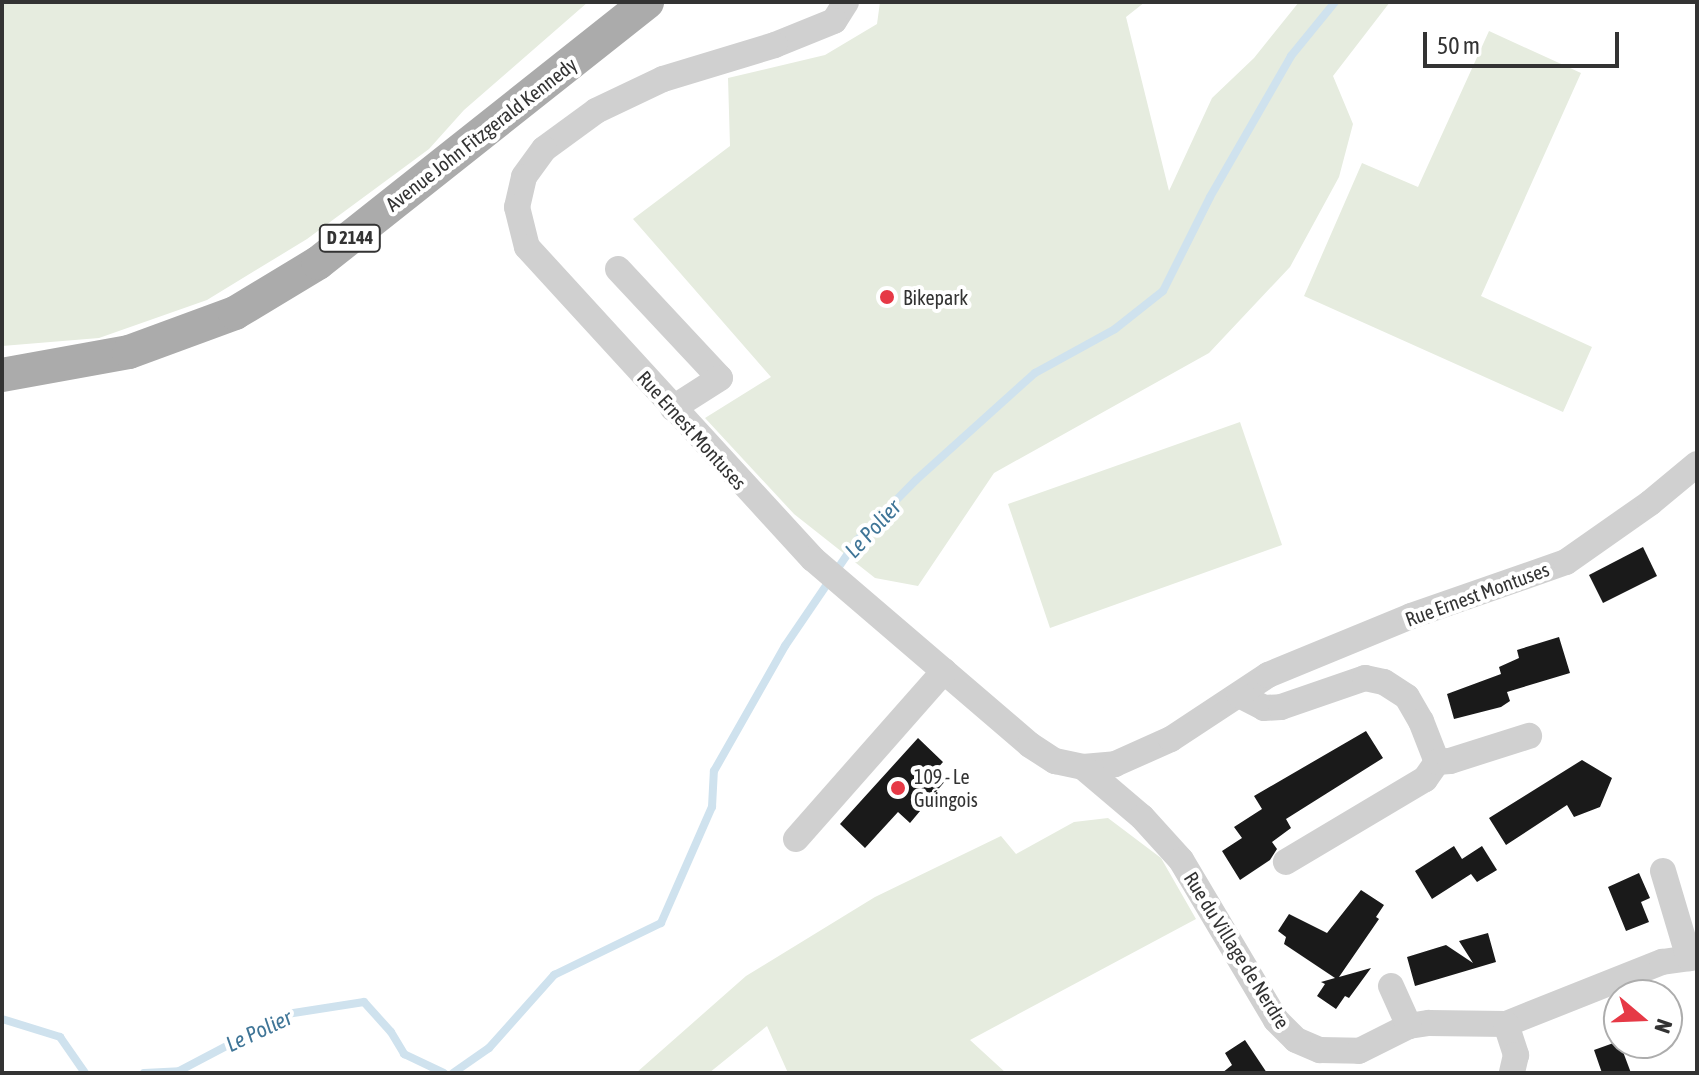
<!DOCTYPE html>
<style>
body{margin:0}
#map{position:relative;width:1699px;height:1075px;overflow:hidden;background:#fff;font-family:"Asap Condensed",sans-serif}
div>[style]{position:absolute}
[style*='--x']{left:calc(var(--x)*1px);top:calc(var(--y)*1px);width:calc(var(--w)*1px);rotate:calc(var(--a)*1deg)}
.green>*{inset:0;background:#e6ecdf}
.stream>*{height:8px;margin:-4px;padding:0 4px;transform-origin:4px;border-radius:4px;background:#cfe2ee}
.building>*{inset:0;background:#1a1a1a}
.minor>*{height:26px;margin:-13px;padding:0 13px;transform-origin:13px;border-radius:13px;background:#d0d0d0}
.major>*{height:34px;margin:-17px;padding:0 17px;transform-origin:17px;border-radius:17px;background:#ababab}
.dots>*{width:22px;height:22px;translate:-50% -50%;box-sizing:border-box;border:4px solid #fff;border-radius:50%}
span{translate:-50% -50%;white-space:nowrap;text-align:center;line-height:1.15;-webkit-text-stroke:8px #fff;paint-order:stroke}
.shield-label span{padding:2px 6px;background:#fff;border:2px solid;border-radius:6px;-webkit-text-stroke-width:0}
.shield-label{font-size:18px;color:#333;font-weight:700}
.street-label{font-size:20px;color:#333}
.poi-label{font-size:20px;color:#333}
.left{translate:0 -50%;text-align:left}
.water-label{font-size:22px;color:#3f7597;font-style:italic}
.frame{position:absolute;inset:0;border:4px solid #333;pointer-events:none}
.north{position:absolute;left:1603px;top:979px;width:80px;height:80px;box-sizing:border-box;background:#fff;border:2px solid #adadad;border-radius:50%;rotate:109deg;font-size:22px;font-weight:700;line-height:32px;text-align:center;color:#333}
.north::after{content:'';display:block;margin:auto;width:28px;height:36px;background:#e63946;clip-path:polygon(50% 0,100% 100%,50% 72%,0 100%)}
.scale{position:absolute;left:1423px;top:32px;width:196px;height:36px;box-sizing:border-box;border:4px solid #333;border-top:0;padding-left:10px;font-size:24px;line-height:28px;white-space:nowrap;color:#333;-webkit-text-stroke:6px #fff;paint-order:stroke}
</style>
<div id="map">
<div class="green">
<div style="clip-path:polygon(2px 2px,588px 2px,464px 110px,429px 149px,307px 239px,207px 300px,99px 338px,2px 346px)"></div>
<div style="clip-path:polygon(880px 2px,1145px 2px,1126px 17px,1169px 191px,1212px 98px,1254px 58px,1299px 2px,1390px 2px,1333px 76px,1353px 124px,1339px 177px,1290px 267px,1209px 353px,994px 473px,918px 586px,875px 578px,794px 514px,705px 418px,771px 377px,633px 219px,730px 146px,728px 78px,825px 55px,877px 24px)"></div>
<div style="clip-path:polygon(1489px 31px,1581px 73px,1481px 296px,1592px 347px,1563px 412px,1304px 296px,1362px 163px,1418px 187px)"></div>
<div style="clip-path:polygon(1240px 422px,1282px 545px,1050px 628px,1008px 504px)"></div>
<div style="clip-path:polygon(1108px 818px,1161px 858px,1196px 919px,970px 1040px,1006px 1073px,788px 1073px,767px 1026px,709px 1073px,636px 1073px,746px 976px,875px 897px,1001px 836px,1016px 854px,1074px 822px)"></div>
</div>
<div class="stream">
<div style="--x:2;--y:1019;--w:61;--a:17.2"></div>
<div style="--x:60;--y:1037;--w:44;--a:55.2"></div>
<div style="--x:144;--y:1073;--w:35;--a:-3"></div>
<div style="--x:179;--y:1071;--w:122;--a:-27.8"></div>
<div style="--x:287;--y:1014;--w:78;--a:-8.9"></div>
<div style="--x:364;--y:1002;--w:40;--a:48"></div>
<div style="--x:391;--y:1032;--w:26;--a:59"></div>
<div style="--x:404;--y:1054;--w:44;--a:25.4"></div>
<div style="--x:453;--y:1073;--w:44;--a:-34.8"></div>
<div style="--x:489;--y:1048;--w:98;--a:-48.3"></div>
<div style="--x:554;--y:975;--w:119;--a:-25.9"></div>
<div style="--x:661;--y:923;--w:127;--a:-66.3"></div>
<div style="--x:712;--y:807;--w:36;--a:-87"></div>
<div style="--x:714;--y:771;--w:144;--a:-60.4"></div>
<div style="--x:785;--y:646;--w:128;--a:-55.8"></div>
<div style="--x:857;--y:540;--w:84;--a:-45.5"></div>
<div style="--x:916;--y:480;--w:160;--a:-42"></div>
<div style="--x:1035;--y:373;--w:91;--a:-28.8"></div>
<div style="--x:1115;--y:329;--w:61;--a:-38.4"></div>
<div style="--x:1163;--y:291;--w:105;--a:-63.4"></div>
<div style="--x:1210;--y:197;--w:163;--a:-60.1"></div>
<div style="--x:1291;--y:56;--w:70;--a:-50.8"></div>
</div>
<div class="building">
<div style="clip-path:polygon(1643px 547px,1657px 576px,1603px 603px,1589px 575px)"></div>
<div style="clip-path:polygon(1559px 637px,1570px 673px,1507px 692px,1504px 683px,1510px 701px,1501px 707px,1454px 719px,1447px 694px,1501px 674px,1499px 667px,1519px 658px,1517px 650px)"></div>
<div style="clip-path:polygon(1366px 731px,1383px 758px,1286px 819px,1291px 828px,1272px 842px,1277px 849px,1270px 860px,1240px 880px,1222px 851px,1242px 838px,1234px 827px,1262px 809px,1254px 796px)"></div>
<div style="clip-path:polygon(918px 738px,943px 762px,936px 770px,946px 780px,910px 823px,898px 812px,865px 848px,840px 824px)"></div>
<div style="clip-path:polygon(1582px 760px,1612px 778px,1600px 807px,1574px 817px,1567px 805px,1506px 845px,1489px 818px)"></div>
<div style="clip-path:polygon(1454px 846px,1462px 859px,1482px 846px,1497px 870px,1477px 882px,1471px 874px,1432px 899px,1415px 871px)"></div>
<div style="clip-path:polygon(1639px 873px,1650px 898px,1641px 902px,1649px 922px,1626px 931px,1608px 887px)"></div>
<div style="clip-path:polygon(1361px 890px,1384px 905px,1376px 917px,1379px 919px,1339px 977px,1371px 968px,1349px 998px,1345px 996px,1336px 1009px,1317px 996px,1325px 984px,1321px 982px,1335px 978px,1284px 944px,1286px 937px,1278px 931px,1289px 914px,1327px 933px)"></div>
<div style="clip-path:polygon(1488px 933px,1496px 962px,1415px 986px,1407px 957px,1446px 945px,1473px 963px,1459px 941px)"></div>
<div style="clip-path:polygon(1245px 1040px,1267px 1073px,1222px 1073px,1232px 1065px,1225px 1053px)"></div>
<div style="clip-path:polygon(1619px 1041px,1631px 1073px,1602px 1073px,1594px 1050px)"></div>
</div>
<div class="minor">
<div style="--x:846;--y:2;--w:22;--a:122"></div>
<div style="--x:834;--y:21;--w:64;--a:157.9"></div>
<div style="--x:775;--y:45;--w:117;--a:163.1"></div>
<div style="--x:663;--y:79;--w:74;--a:154.5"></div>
<div style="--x:596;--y:111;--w:64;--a:143.8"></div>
<div style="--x:544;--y:149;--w:34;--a:126"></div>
<div style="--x:524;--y:177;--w:31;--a:103"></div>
<div style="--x:517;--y:207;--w:41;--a:76"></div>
<div style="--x:527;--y:247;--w:423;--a:47.5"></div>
<div style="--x:813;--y:559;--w:286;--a:40.6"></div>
<div style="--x:1030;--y:745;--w:30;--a:33"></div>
<div style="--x:1055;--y:761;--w:29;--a:12"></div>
<div style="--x:1083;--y:767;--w:32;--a:-5"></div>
<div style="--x:1115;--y:764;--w:61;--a:-24.1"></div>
<div style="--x:1171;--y:739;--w:116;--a:-33.4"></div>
<div style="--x:1268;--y:675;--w:155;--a:-22.4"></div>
<div style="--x:1411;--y:616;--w:164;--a:-19.2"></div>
<div style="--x:1566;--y:562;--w:103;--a:-35.1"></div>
<div style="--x:1650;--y:503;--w:61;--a:-39.7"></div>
<div style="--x:618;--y:269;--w:149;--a:46.9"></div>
<div style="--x:720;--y:378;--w:56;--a:147.4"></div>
<div style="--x:1239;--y:695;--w:28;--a:27"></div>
<div style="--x:1264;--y:708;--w:17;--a:-3"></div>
<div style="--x:1281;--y:707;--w:89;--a:-19"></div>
<div style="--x:1365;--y:678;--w:19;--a:12"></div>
<div style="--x:1384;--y:682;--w:27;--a:33"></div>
<div style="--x:1407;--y:697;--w:28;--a:60"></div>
<div style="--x:1421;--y:721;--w:44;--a:68.7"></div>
<div style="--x:1437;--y:762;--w:21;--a:125"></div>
<div style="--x:1425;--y:779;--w:162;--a:149.2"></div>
<div style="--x:1437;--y:762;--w:13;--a:-4"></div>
<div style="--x:1450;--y:761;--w:83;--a:-17.6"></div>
<div style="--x:1083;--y:767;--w:77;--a:40.3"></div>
<div style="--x:1142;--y:817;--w:58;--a:47.8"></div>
<div style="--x:1181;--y:860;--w:186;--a:59.3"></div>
<div style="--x:1276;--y:1020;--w:28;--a:45"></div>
<div style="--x:1296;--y:1040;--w:26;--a:23"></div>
<div style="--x:1320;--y:1050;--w:39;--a:1"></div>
<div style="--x:1359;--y:1051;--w:56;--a:-26.6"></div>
<div style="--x:1409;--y:1026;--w:20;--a:-9"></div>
<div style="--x:1429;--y:1023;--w:77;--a:0.7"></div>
<div style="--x:1506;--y:1024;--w:168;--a:-21.7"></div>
<div style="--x:1662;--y:962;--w:35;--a:-8"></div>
<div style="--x:796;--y:839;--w:224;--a:-48.6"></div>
<div style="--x:1663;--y:871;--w:91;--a:73.4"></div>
<div style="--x:1391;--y:986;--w:44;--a:65.8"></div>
<div style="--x:1506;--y:1024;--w:33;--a:72"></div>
<div style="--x:1516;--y:1055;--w:18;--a:103"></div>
</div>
<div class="major">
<div style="--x:2;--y:375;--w:129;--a:-10.3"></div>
<div style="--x:129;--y:352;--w:113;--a:-20.2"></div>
<div style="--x:235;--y:313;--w:97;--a:-31.1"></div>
<div style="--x:318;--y:263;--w:420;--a:-38.4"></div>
</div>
<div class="dots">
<div style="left:887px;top:297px;background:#e63946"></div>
<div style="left:898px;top:788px;background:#e63946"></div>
</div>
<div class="shield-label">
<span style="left:350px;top:238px">D 2144</span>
</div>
<div class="street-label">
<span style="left:481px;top:134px;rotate:-38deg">Avenue John Fitzgerald Kennedy</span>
<span style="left:692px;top:430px;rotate:48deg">Rue Ernest Montuses</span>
<span style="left:1477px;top:594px;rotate:-20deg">Rue Ernest Montuses</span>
<span style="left:1237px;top:950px;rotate:58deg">Rue du Village de Nerdre</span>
</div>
<div class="poi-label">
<span class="left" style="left:903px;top:297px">Bikepark</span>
<span class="left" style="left:914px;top:788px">109 - Le<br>Guingois</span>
</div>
<div class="water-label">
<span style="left:873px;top:529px;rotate:-47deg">Le Polier</span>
<span style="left:259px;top:1031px;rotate:-25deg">Le Polier</span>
</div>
<div class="frame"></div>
<div class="north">N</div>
<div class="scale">50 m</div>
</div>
